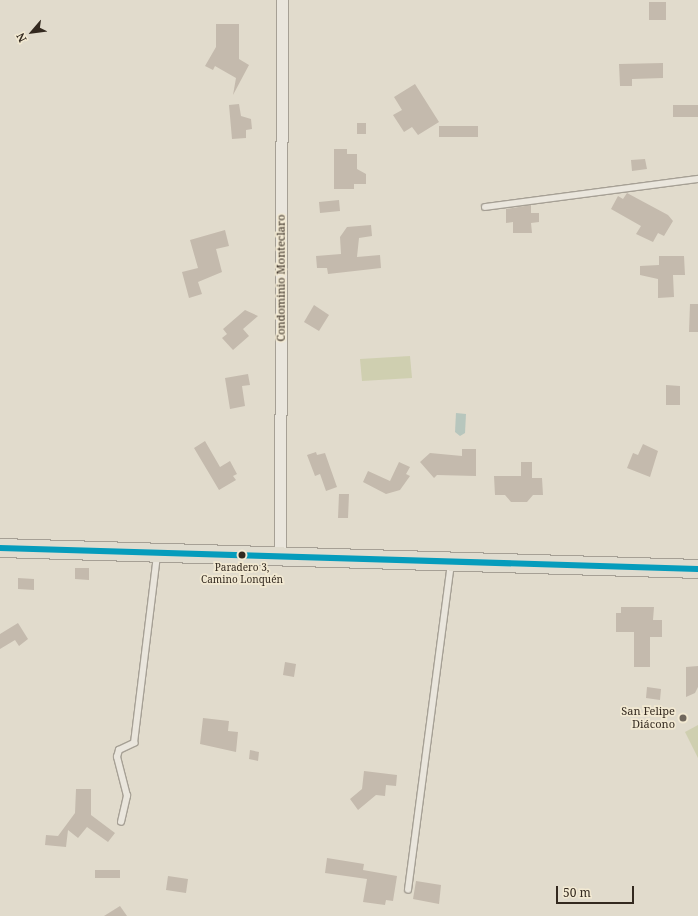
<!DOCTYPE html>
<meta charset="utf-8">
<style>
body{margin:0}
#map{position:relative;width:698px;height:916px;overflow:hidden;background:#e1dbcc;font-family:"Noto Serif",serif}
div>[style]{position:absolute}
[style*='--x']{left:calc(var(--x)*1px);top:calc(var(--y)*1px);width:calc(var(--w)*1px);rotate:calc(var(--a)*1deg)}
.green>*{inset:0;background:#cfcfb0}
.water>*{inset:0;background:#b7c6bd}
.building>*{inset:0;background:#c4baad}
.roads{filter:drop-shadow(1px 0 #a6a095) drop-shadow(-1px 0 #a6a095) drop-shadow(0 1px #a6a095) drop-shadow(0 -1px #a6a095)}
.lane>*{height:5.5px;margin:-2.75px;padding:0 2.75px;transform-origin:2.75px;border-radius:2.75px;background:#eae6dd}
.street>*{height:11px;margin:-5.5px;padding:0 5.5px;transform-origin:5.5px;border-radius:5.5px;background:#eae6dd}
.primary>*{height:18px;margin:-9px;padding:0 9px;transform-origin:9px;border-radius:9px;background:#e0dccf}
.bus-1>*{height:6px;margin:-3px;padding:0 3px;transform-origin:3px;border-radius:3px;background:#059cbc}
.dots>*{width:11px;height:11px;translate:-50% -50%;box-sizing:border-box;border:2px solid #f2e9d2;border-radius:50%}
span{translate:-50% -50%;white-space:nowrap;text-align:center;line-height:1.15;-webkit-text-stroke:3.5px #f2e9d2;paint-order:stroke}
.bus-label{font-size:10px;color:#33291f}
.street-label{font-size:11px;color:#33291f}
.poi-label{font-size:11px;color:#33291f}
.right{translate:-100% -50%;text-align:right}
.north{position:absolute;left:12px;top:12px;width:40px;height:40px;-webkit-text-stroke:3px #f2e9d2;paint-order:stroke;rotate:242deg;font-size:11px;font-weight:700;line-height:16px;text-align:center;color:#33291f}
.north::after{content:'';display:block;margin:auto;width:14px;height:18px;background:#33291f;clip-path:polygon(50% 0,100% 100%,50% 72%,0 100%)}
.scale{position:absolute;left:556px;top:886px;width:78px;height:18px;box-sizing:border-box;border:2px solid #33291f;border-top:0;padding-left:5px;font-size:12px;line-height:14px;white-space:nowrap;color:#33291f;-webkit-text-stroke:3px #f2e9d2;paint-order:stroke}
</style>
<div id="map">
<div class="green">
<div style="clip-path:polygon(410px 356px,412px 378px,362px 381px,360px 359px)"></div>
<div style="clip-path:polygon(698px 725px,698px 758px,685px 732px)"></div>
</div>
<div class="water">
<div style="clip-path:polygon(456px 413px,466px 414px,465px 433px,460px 436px,455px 432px)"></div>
</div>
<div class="building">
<div style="clip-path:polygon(649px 2px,666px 2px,666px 20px,649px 20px)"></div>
<div style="clip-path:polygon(216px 24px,239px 24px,239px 59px,249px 65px,233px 95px,236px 78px,215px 66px,213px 70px,205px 66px,216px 47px)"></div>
<div style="clip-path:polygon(663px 63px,663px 78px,632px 79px,632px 86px,620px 86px,619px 64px)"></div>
<div style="clip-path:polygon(415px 84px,439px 122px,418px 135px,412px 127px,404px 132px,393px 115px,402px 110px,394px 97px)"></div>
<div style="clip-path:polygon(239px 104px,241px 116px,251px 119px,252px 129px,246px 130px,246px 138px,232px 139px,229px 105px)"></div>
<div style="clip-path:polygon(673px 105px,698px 105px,698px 117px,673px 117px)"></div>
<div style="clip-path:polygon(357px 123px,366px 123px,366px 134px,357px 134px)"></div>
<div style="clip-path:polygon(439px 126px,478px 126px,478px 137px,439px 137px)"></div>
<div style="clip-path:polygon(334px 149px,347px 149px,347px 154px,357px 154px,357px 169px,366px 174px,366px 184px,354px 184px,354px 189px,334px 189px)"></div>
<div style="clip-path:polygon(645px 159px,647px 169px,632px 171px,631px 160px)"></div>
<div style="clip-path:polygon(627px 193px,668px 215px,673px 221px,664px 236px,658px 233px,653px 242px,636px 234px,641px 226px,611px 209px,618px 196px,623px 199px)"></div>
<div style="clip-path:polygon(339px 200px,340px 211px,320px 213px,319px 202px)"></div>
<div style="clip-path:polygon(531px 205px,531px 213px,539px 213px,539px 222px,531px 223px,532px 233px,513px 233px,513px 222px,506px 223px,506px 209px)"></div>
<div style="clip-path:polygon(371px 225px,372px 236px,359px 238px,357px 257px,380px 255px,381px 268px,328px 274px,327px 268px,317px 268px,316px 256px,341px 254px,340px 237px,347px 227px)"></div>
<div style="clip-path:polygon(225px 230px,229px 246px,216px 249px,222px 272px,198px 282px,202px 294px,189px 298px,182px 272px,198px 268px,190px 240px)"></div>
<div style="clip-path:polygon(659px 256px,684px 256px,685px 275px,673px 275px,674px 297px,658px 298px,658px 279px,640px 275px,640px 266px,659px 265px)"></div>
<div style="clip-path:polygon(690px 304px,698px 304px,698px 332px,689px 332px)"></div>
<div style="clip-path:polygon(314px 305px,329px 315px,319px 331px,304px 322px)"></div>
<div style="clip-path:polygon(245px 310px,258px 316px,243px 329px,249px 336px,233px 350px,222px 338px,227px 334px,223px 329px)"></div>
<div style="clip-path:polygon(248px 374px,250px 385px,242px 386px,245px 406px,230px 409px,225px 378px)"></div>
<div style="clip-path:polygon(666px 385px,680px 386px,680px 405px,666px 405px)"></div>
<div style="clip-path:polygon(205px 441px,220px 467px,230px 461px,237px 474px,233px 476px,236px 480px,219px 490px,194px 448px)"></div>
<div style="clip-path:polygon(643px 444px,658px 451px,650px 477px,627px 468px,633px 453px,638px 455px)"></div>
<div style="clip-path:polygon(462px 449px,476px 449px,476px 476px,437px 475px,434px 478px,420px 462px,430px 453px,462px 456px)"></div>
<div style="clip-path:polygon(316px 452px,317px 455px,325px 453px,337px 487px,326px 491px,320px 474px,315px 476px,307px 455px)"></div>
<div style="clip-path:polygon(399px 462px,410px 467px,406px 474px,410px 476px,400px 490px,386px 494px,363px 482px,368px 471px,390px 481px)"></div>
<div style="clip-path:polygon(521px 462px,532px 462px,532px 478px,542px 478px,543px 495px,533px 495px,527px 502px,511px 502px,505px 495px,495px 495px,494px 476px,521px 476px)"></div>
<div style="clip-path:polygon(339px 494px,349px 494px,348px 518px,338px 518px)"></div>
<div style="clip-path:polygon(75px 568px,89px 568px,89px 580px,75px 579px)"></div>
<div style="clip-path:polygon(18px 578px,34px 579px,34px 590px,18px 589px)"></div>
<div style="clip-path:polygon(621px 607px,654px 607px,653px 620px,662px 620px,662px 637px,650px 637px,650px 667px,634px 667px,634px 632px,616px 632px,616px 613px,621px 613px)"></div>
<div style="clip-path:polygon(18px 623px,28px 639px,19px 646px,15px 640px,0 649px,0 634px)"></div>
<div style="clip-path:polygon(285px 662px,296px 664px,294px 677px,283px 675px)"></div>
<div style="clip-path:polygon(698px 666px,698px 687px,695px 693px,686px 697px,686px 667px)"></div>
<div style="clip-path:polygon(647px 687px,661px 689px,660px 700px,646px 698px)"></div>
<div style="clip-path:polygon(203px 718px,229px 721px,228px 731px,238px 732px,236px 752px,200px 744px)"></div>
<div style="clip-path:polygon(250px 750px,259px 752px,258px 761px,249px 759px)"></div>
<div style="clip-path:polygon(364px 771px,397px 775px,396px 786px,386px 785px,385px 796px,376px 795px,358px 810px,350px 799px,362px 789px)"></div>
<div style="clip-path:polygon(76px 789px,91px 789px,91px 815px,115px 833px,108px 842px,87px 827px,78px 838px,68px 830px,66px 847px,45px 845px,46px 835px,58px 836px,75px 813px)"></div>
<div style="clip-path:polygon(327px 858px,364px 864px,363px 870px,397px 876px,393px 901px,386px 900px,385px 905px,363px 902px,367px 879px,325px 873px)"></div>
<div style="clip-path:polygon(95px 870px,120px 870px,120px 878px,95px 878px)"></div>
<div style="clip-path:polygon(168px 876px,188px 879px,186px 893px,166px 890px)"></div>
<div style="clip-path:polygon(416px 881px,441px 885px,439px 904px,413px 899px)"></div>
<div style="clip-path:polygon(120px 906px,127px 916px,104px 916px)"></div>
</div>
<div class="roads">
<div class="lane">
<div style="--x:485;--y:207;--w:215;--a:-7.5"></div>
<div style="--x:121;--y:822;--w:27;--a:-77"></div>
<div style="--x:127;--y:796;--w:40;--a:-104.4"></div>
<div style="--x:117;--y:757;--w:7;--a:-74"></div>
<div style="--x:119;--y:750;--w:17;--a:-25"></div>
<div style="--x:134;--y:743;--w:189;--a:-83"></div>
<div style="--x:408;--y:890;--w:328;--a:-82.5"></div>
</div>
<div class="street">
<div style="--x:280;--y:557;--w:557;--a:-89.79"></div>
</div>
<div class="primary">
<div style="--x:0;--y:548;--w:698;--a:1.72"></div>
</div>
</div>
<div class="bus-1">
<div style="--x:0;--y:548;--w:698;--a:1.72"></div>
</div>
<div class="dots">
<div style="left:242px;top:555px;background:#33291f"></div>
<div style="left:683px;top:718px;background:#70675c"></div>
</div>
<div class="bus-label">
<span style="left:242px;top:573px">Paradero 3,<br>Camino Lonquén</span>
</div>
<div class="street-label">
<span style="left:281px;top:278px;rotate:-90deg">Condominio Monteclaro</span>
</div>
<div class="poi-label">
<span class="right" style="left:675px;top:718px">San Felipe<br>Diácono</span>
</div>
<div class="north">N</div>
<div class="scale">50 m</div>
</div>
